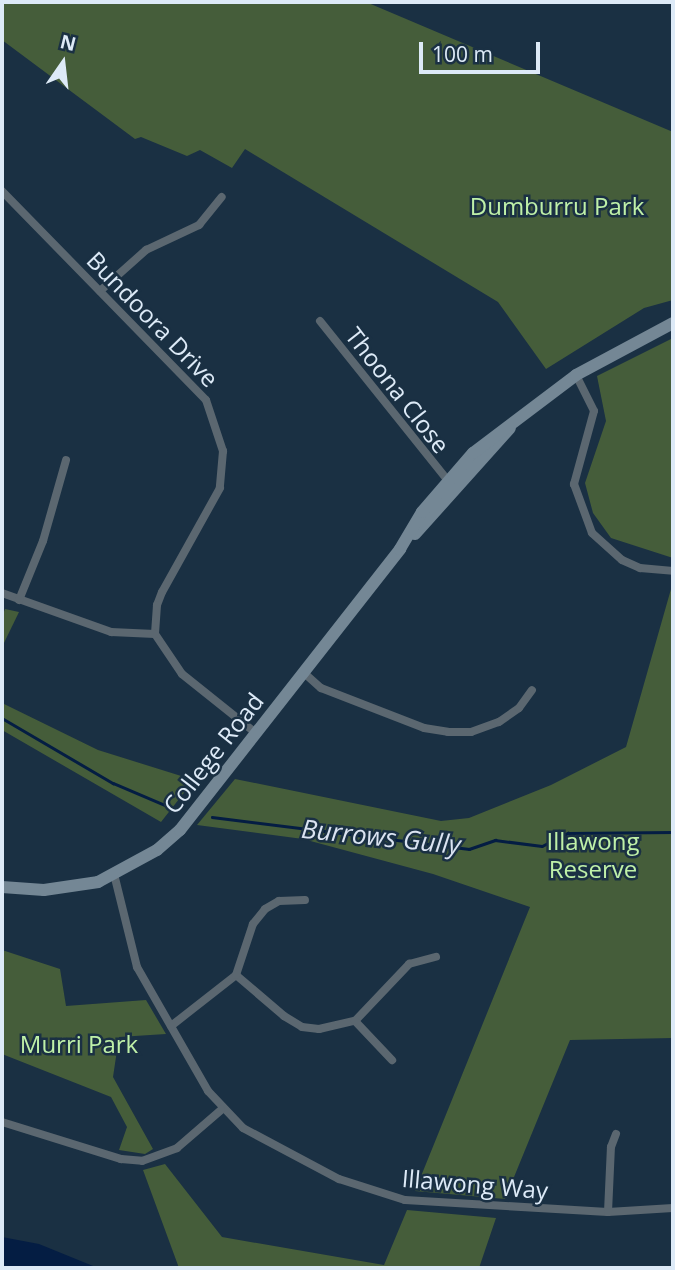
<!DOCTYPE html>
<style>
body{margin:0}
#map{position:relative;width:675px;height:1270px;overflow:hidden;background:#1a3043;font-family:"Open Sans",sans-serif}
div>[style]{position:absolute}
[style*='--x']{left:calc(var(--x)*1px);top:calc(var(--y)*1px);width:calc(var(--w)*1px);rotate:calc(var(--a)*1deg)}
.green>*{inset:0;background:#455d3a}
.water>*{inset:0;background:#041d43}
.stream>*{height:2.5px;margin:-1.25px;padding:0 1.25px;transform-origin:1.25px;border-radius:1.25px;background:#041d43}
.minor>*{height:8px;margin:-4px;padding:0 4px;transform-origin:4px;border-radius:4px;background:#5b6770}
.secondary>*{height:12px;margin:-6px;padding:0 6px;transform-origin:6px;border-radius:6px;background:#748795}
span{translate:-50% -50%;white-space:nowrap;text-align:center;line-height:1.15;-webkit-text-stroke:5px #1a3043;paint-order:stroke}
.park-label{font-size:24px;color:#bff0a8}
.street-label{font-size:24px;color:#ddeaf7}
.water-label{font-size:26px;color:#dae3f1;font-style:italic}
.frame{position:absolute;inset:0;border:4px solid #ddeaf7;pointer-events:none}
.north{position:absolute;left:28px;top:28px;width:70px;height:70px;-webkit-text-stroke:5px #1a3043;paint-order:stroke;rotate:14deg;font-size:19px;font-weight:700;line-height:28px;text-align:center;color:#ddeaf7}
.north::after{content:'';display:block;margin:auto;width:24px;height:32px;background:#ddeaf7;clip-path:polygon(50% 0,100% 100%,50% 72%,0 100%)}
.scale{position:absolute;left:419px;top:42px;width:121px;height:32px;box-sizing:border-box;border:4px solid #ddeaf7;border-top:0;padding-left:9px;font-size:21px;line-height:24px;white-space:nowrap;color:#ddeaf7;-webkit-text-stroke:5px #1a3043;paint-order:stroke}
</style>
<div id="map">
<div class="green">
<div style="clip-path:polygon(2px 2px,366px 2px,673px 132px,673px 300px,644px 308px,546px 369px,498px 302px,245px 149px,232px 168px,200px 150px,187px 156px,141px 137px,135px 139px,2px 40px)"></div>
<div style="clip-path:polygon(673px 338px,673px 558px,611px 538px,593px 513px,585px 483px,606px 421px,597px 376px)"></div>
<div style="clip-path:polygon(673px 582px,673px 1038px,570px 1040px,505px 1199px,415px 1191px,530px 907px,433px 874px,303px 839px,197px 825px,235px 779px,441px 821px,469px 818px,551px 785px,626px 747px)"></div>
<div style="clip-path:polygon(5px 609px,19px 612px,2px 647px,2px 617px)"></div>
<div style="clip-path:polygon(2px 703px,98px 750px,194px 780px,161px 822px,2px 730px)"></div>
<div style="clip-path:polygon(2px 950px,60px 969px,66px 1006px,146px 1000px,166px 1034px,119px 1037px,113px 1077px,153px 1149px,145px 1154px,119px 1150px,127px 1127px,111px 1097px,2px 1054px)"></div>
<div style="clip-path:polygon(165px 1164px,222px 1237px,384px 1265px,407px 1210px,496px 1218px,479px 1268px,179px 1268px,143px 1170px)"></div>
</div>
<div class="water">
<div style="clip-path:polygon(2px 1237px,39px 1244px,98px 1268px,2px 1268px)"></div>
</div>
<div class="stream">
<div style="--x:2;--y:718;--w:129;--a:30.4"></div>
<div style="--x:113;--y:783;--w:69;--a:22.9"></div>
<div style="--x:212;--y:817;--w:259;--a:7.1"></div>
<div style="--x:469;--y:849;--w:28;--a:-19"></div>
<div style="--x:495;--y:840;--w:47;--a:7.3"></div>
<div style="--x:542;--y:846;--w:29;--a:-27"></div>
<div style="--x:568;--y:833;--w:105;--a:-0.5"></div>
</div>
<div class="minor">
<div style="--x:2;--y:191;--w:292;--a:45.7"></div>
<div style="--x:206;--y:400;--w:54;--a:71.6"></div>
<div style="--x:223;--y:451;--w:37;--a:95"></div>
<div style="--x:220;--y:488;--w:119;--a:119.1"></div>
<div style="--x:162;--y:592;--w:14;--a:111"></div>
<div style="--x:157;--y:605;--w:29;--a:94"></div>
<div style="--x:155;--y:634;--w:48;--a:56"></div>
<div style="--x:182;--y:674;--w:95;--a:38.6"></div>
<div style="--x:100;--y:291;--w:62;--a:-41.7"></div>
<div style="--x:146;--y:250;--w:59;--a:-25.3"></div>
<div style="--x:199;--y:225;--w:36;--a:-51"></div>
<div style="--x:320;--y:321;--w:208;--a:51.3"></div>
<div style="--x:576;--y:375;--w:40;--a:63.4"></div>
<div style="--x:594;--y:411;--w:76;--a:105.3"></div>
<div style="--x:574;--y:484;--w:52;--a:69.8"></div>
<div style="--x:592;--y:533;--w:40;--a:42"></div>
<div style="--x:622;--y:560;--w:20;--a:24"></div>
<div style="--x:640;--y:568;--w:33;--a:5"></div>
<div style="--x:2;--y:593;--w:116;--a:19.7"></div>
<div style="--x:111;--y:632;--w:44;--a:2.6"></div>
<div style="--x:19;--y:600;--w:64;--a:-67.9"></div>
<div style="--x:43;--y:541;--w:84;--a:-74.1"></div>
<div style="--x:303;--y:672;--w:24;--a:42"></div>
<div style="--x:321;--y:688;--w:110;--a:21.2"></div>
<div style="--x:424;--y:728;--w:24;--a:9"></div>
<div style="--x:448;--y:732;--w:23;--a:0"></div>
<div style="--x:471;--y:732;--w:30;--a:-20"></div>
<div style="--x:499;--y:722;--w:24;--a:-35"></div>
<div style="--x:519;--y:708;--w:22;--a:-54"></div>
<div style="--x:114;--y:874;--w:96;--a:76.1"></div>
<div style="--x:137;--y:967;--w:143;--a:60.2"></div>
<div style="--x:208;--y:1091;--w:51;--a:46.6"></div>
<div style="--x:243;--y:1128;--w:109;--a:28"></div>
<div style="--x:339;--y:1179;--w:69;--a:17.7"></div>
<div style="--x:405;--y:1200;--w:203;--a:3.4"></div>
<div style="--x:608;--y:1212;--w:65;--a:-3.5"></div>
<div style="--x:236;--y:975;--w:63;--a:40.5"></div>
<div style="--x:284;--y:1016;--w:21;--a:31"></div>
<div style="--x:302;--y:1027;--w:17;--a:7"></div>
<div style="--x:319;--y:1029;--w:37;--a:-13"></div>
<div style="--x:355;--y:1021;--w:79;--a:-46.5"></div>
<div style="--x:409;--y:964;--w:28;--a:-15"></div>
<div style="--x:355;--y:1021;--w:54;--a:46.5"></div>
<div style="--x:171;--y:1026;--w:83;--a:-38.1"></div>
<div style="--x:236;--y:975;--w:54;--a:-71.6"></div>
<div style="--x:253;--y:924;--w:19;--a:-51"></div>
<div style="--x:265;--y:909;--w:16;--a:-30"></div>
<div style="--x:279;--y:901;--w:26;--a:-2"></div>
<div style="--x:2;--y:1122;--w:125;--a:17.3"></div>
<div style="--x:121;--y:1159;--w:21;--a:5"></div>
<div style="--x:142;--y:1161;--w:37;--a:-20"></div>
<div style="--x:177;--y:1148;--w:58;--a:-40.8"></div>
<div style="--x:608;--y:1212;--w:65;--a:-87.4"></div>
<div style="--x:611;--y:1147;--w:14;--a:-69"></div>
</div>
<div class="secondary">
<div style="--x:415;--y:534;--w:142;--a:-48.1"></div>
<div style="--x:2;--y:887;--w:42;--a:4.1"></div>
<div style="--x:44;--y:890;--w:55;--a:-8.4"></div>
<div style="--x:98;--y:882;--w:67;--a:-28.5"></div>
<div style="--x:157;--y:850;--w:30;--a:-41"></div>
<div style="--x:180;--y:830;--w:357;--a:-51.9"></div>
<div style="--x:400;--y:549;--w:43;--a:-59.3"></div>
<div style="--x:422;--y:512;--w:78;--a:-49.2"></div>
<div style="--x:473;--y:453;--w:129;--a:-37.1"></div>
<div style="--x:576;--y:375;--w:110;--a:-28.2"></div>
</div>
<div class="park-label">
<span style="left:557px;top:206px">Dumburru Park</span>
<span style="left:593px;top:855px">Illawong<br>Reserve</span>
<span style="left:79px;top:1044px">Murri Park</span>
</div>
<div class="street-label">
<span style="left:153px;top:319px;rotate:46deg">Bundoora Drive</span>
<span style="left:398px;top:390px;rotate:52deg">Thoona Close</span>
<span style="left:213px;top:753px;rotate:-52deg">College Road</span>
<span style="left:475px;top:1184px;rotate:5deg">Illawong Way</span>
</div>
<div class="water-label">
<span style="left:381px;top:837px;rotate:6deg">Burrows Gully</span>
</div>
<div class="frame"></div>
<div class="north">N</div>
<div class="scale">100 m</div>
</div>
